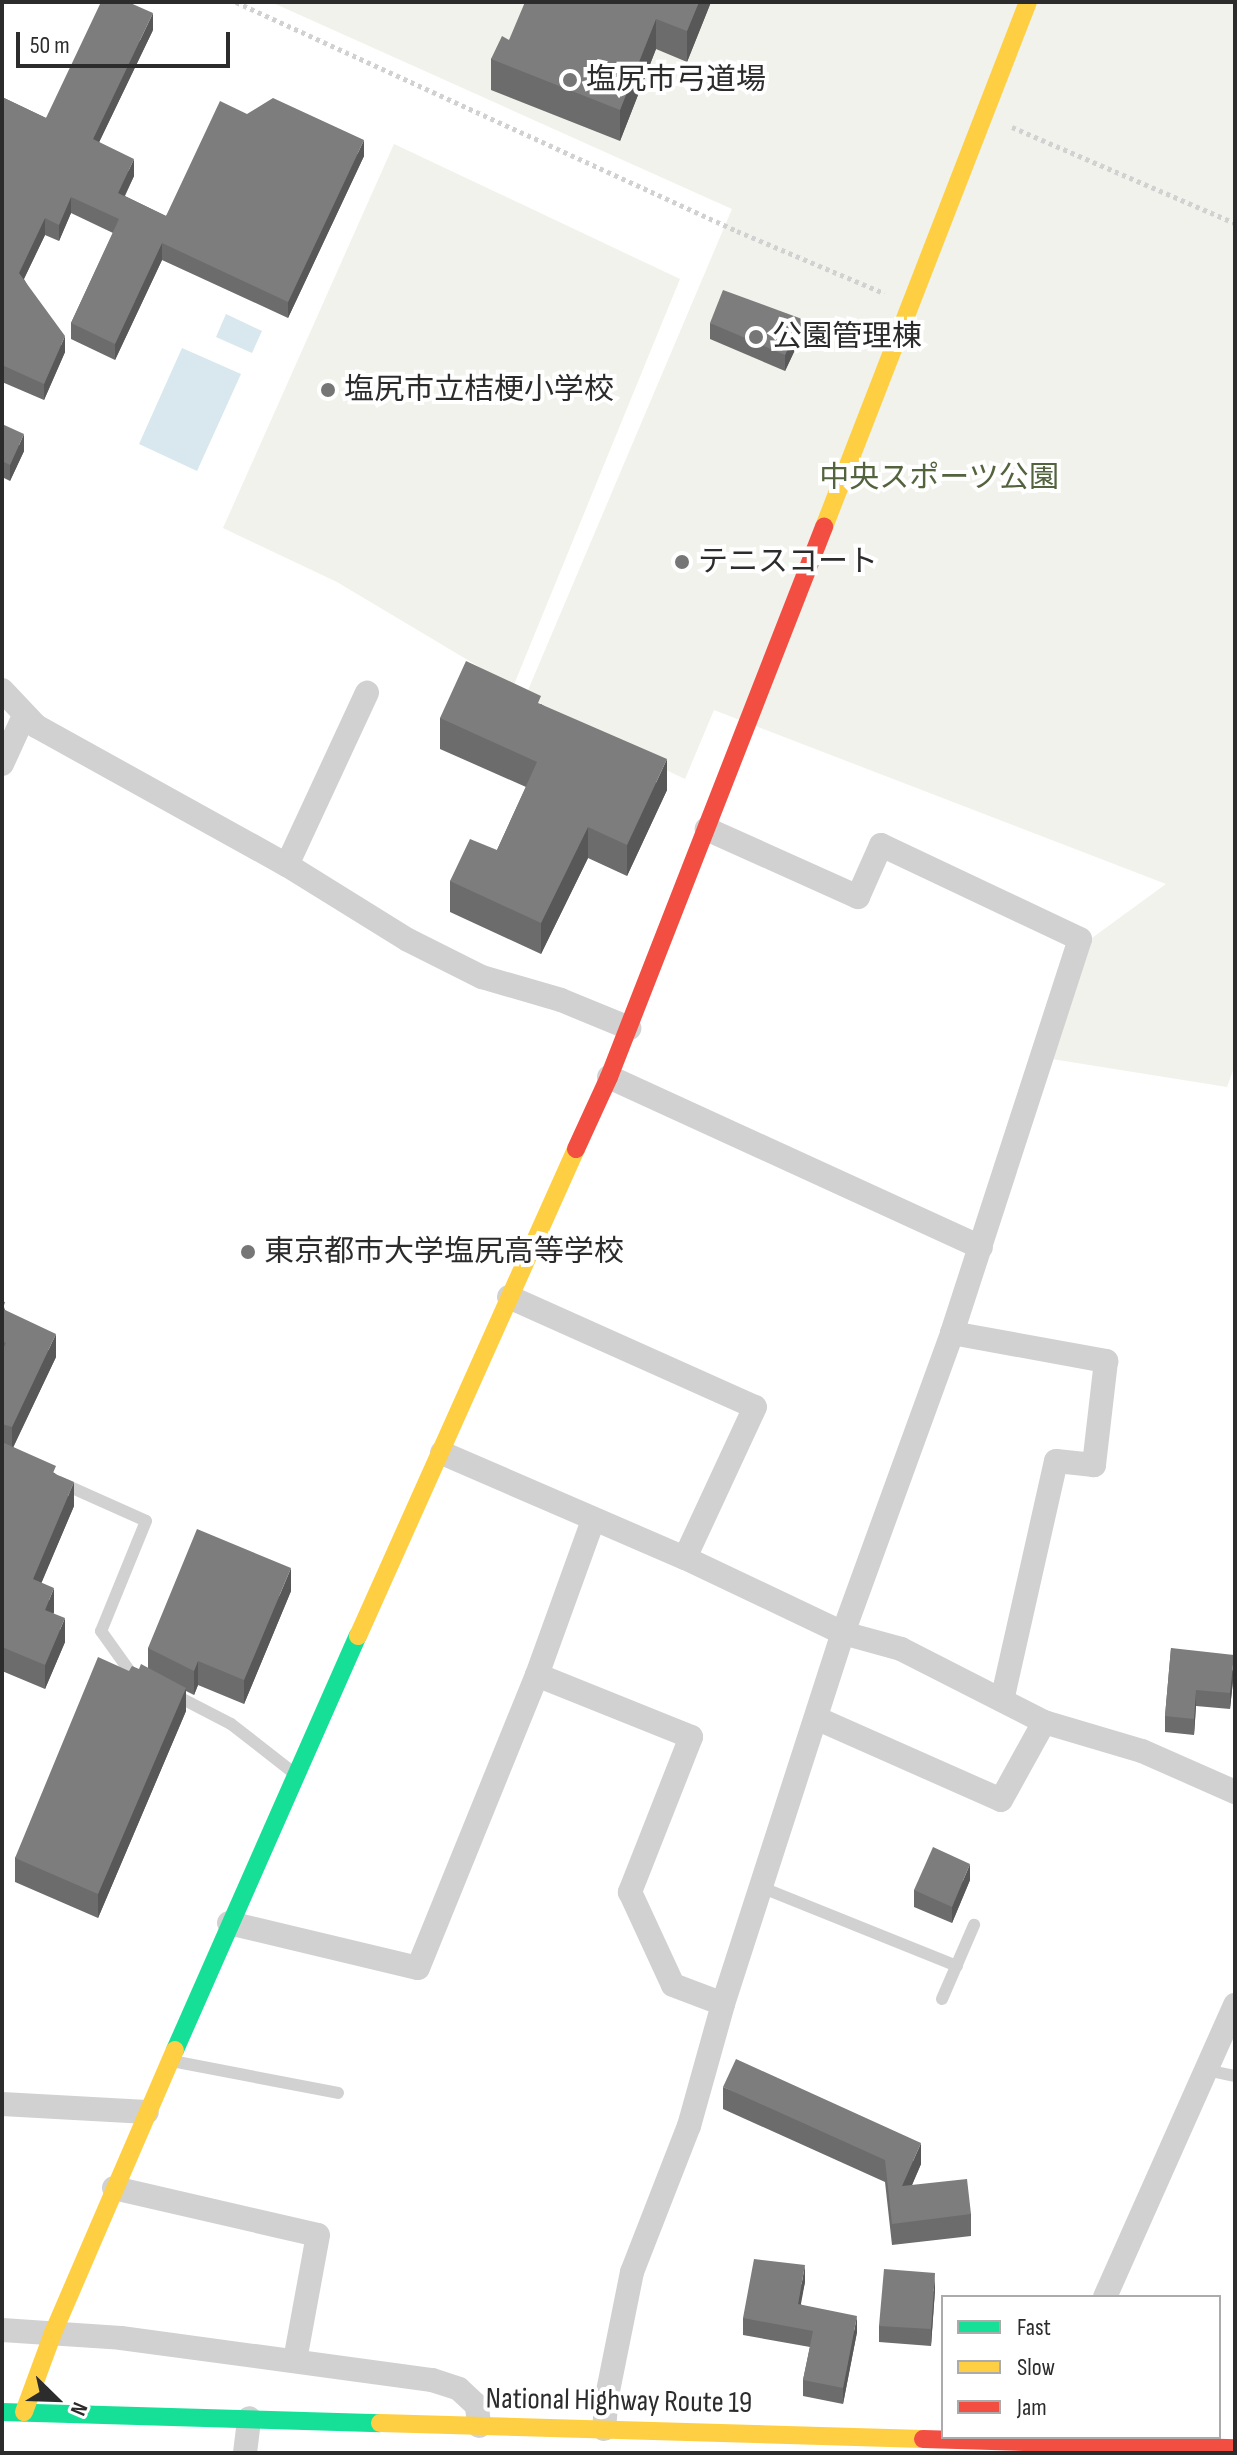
<!DOCTYPE html>
<meta charset="utf-8">
<style>
body{margin:0}
#map{position:relative;width:1237px;height:2455px;overflow:hidden;background:#fff;font-family:"Sofia Sans Condensed","Noto Sans JP",sans-serif}
div>[style]{position:absolute}
[style*='--x']{left:calc(var(--x)*1px);top:calc(var(--y)*1px);width:calc(var(--w)*1px);rotate:calc(var(--a)*1deg)}
.green>*{inset:0;background:#f0f2eb}
.water>*{inset:0;background:#d8e8ee}
.path>*{height:5px;margin-top:-2.5px;transform-origin:0;background:repeating-linear-gradient(90deg,#d1d1d1 0 4px,transparent 0 8px)}
.lane>*{height:12px;margin:-6px;padding:0 6px;transform-origin:6px;border-radius:6px;background:#d1d1d1}
.street>*{height:24px;margin:-12px;padding:0 12px;transform-origin:12px;border-radius:12px;background:#d1d1d1}
.fast>*{height:18px;margin:-9px;padding:0 9px;transform-origin:9px;border-radius:9px;background:#16e098}
.slow>*{height:18px;margin:-9px;padding:0 9px;transform-origin:9px;border-radius:9px;background:#ffcf43}
.jam>*{height:18px;margin:-9px;padding:0 9px;transform-origin:9px;border-radius:9px;background:#f24e42}
.wall>*{inset:0;background:#6c6c6c}
.shaded-wall>*{inset:0;background:#585858}
.building>*{inset:0;background:#7d7d7d}
.dots>*{width:22px;height:22px;translate:-50% -50%;box-sizing:border-box;border:4px solid #fff;border-radius:50%}
span{translate:-50% -50%;white-space:nowrap;text-align:center;line-height:1.15;-webkit-text-stroke:8px #fff;paint-order:stroke}
.poi-label{font-size:30px;color:#2c2c2c}
.left{translate:0 -50%;text-align:left}
.park-label{font-size:30px;color:#53633e}
.street-label{font-size:30px;color:#2c2c2c}
.frame{position:absolute;inset:0;border:4px solid #2c2c2c;pointer-events:none}
.legend{position:absolute;left:941px;top:2295px;width:280px;height:144px;box-sizing:border-box;background:#fff;border:2px solid #ababab;margin:0;padding:10px 14px;list-style:none;font-size:24px;color:#2c2c2c}
.legend li{display:flex;align-items:center;gap:16px;height:40px}
.legend b{width:40px;border:2px solid #ababab}
.north{position:absolute;left:16px;top:2359px;width:80px;height:80px;-webkit-text-stroke:6px #fff;paint-order:stroke;rotate:113deg;font-size:22px;font-weight:700;line-height:32px;text-align:center;color:#2c2c2c}
.north::after{content:'';display:block;margin:auto;width:28px;height:36px;background:#2c2c2c;clip-path:polygon(50% 0,100% 100%,50% 72%,0 100%)}
.scale{position:absolute;left:16px;top:32px;width:214px;height:36px;box-sizing:border-box;border:4px solid #2c2c2c;border-top:0;padding-left:10px;font-size:24px;line-height:28px;white-space:nowrap;color:#2c2c2c;-webkit-text-stroke:6px #fff;paint-order:stroke}
</style>
<div id="map">
<div class="green">
<div style="clip-path:polygon(271px 2px,1235px 2px,1235px 1065px,1227px 1087px,1052px 1059px,1092px 938px,1166px 884px,714px 710px,685px 779px,523px 702px,732px 209px)"></div>
<div style="clip-path:polygon(394px 144px,680px 279px,513px 687px,337px 582px,223px 528px)"></div>
</div>
<div class="water">
<div style="clip-path:polygon(226px 314px,262px 331px,252px 353px,216px 337px)"></div>
<div style="clip-path:polygon(182px 348px,241px 374px,197px 471px,139px 444px)"></div>
</div>
<div class="path">
<div style="--x:236;--y:2;--w:551;--a:24.56"></div>
<div style="--x:737;--y:231;--w:160;--a:22.9"></div>
<div style="--x:1012;--y:127;--w:243;--a:23.3"></div>
</div>
<div class="lane">
<div style="--x:59;--y:1482;--w:95;--a:24.1"></div>
<div style="--x:146;--y:1521;--w:119;--a:112.2"></div>
<div style="--x:101;--y:1631;--w:52;--a:54.5"></div>
<div style="--x:131;--y:1673;--w:13;--a:29"></div>
<div style="--x:173;--y:1694;--w:65;--a:27.3"></div>
<div style="--x:231;--y:1724;--w:80;--a:37.9"></div>
<div style="--x:763;--y:1888;--w:209;--a:21.9"></div>
<div style="--x:942;--y:1999;--w:81;--a:-66.6"></div>
<div style="--x:172;--y:2061;--w:169;--a:10.9"></div>
<div style="--x:1206;--y:2070;--w:30;--a:12"></div>
</div>
<div class="street">
<div style="--x:2;--y:690;--w:50;--a:46.6"></div>
<div style="--x:36;--y:726;--w:287;--a:29"></div>
<div style="--x:287;--y:865;--w:142;--a:31.8"></div>
<div style="--x:408;--y:940;--w:83;--a:26.6"></div>
<div style="--x:482;--y:977;--w:82;--a:16.2"></div>
<div style="--x:561;--y:1000;--w:74;--a:22.4"></div>
<div style="--x:2;--y:764;--w:53;--a:-65.4"></div>
<div style="--x:287;--y:865;--w:190;--a:-65.1"></div>
<div style="--x:609;--y:1077;--w:409;--a:24.6"></div>
<div style="--x:509;--y:1297;--w:269;--a:24.1"></div>
<div style="--x:755;--y:1407;--w:166;--a:114.9"></div>
<div style="--x:952;--y:1333;--w:157;--a:10.3"></div>
<div style="--x:1106;--y:1361;--w:105;--a:96.6"></div>
<div style="--x:1094;--y:1465;--w:38;--a:-174"></div>
<div style="--x:1056;--y:1461;--w:245;--a:102.7"></div>
<div style="--x:442;--y:1453;--w:265;--a:23.4"></div>
<div style="--x:685;--y:1558;--w:175;--a:25.4"></div>
<div style="--x:843;--y:1633;--w:60;--a:15.4"></div>
<div style="--x:901;--y:1649;--w:161;--a:27"></div>
<div style="--x:1044;--y:1722;--w:102;--a:16.5"></div>
<div style="--x:1142;--y:1751;--w:102;--a:23.8"></div>
<div style="--x:537;--y:1675;--w:166;--a:21.9"></div>
<div style="--x:691;--y:1737;--w:167;--a:111.5"></div>
<div style="--x:630;--y:1892;--w:102;--a:65.2"></div>
<div style="--x:673;--y:1985;--w:53;--a:20.8"></div>
<div style="--x:816;--y:1718;--w:202;--a:23.9"></div>
<div style="--x:1001;--y:1800;--w:89;--a:-61.1"></div>
<div style="--x:229;--y:1923;--w:194;--a:13.4"></div>
<div style="--x:418;--y:1968;--w:316;--a:-67.9"></div>
<div style="--x:537;--y:1675;--w:165;--a:-70.1"></div>
<div style="--x:2;--y:2104;--w:145;--a:3.2"></div>
<div style="--x:114;--y:2188;--w:209;--a:13"></div>
<div style="--x:318;--y:2235;--w:127;--a:100.4"></div>
<div style="--x:1105;--y:2297;--w:320;--a:-66"></div>
<div style="--x:2;--y:2330;--w:119;--a:3.8"></div>
<div style="--x:121;--y:2338;--w:314;--a:7.7"></div>
<div style="--x:432;--y:2380;--w:28;--a:18"></div>
<div style="--x:459;--y:2389;--w:25;--a:43"></div>
<div style="--x:477;--y:2406;--w:20;--a:84"></div>
<div style="--x:604;--y:2429;--w:33;--a:-85"></div>
<div style="--x:607;--y:2396;--w:126;--a:-78.6"></div>
<div style="--x:632;--y:2272;--w:157;--a:-68.7"></div>
<div style="--x:689;--y:2126;--w:127;--a:-74.4"></div>
<div style="--x:723;--y:2004;--w:390;--a:-72.1"></div>
<div style="--x:843;--y:1633;--w:319;--a:-70"></div>
<div style="--x:952;--y:1333;--w:414;--a:-72"></div>
<div style="--x:1080;--y:939;--w:220;--a:-154.7"></div>
<div style="--x:881;--y:845;--w:57;--a:113.9"></div>
<div style="--x:858;--y:897;--w:166;--a:-155.8"></div>
<div style="--x:245;--y:2453;--w:35;--a:-83"></div>
</div>
<div class="fast">
<div style="--x:175;--y:2050;--w:453;--a:-66.2"></div>
<div style="--x:2;--y:2412;--w:378;--a:1.7"></div>
</div>
<div class="slow">
<div style="--x:824;--y:527;--w:563;--a:-68.77"></div>
<div style="--x:358;--y:1636;--w:534;--a:-65.88"></div>
<div style="--x:24;--y:2412;--w:84;--a:-69.8"></div>
<div style="--x:53;--y:2333;--w:308;--a:-66.7"></div>
<div style="--x:380;--y:2423;--w:543;--a:1.69"></div>
</div>
<div class="jam">
<div style="--x:576;--y:1149;--w:79;--a:-65.4"></div>
<div style="--x:609;--y:1077;--w:591;--a:-68.65"></div>
<div style="--x:923;--y:2439;--w:312;--a:1.7"></div>
</div>
<div class="wall">
<div style="clip-path:polygon(711px 2px,687px 62px,656px 49px,620px 141px,491px 90px,491px 59px,509px 40px)"></div>
<div style="clip-path:polygon(153px 30px,99px 142px,134px 176px,125px 196px,166px 216px,247px 114px,364px 156px,288px 318px,162px 260px,115px 360px,71px 339px,71px 323px,113px 233px,71px 213px,59px 241px,45px 235px,24px 279px,65px 352px,44px 400px,2px 382px,2px 97px,46px 118px)"></div>
<div style="clip-path:polygon(710px 323px,802px 335px,785px 371px,710px 339px)"></div>
<div style="clip-path:polygon(2px 424px,24px 451px,10px 481px,2px 477px)"></div>
<div style="clip-path:polygon(541px 704px,667px 790px,627px 876px,588px 858px,541px 954px,450px 912px,450px 881px,497px 850px,526px 787px,440px 749px,440px 718px)"></div>
<div style="clip-path:polygon(2px 1301px,5px 1310px,56px 1357px,13px 1447px,56px 1474px,74px 1506px,41px 1583px,54px 1612px,53px 1614px,65px 1642px,45px 1689px,2px 1671px)"></div>
<div style="clip-path:polygon(291px 1591px,244px 1704px,198px 1685px,194px 1695px,186px 1691px,186px 1711px,98px 1918px,15px 1882px,15px 1858px,129px 1671px,148px 1668px,148px 1648px)"></div>
<div style="clip-path:polygon(1171px 1648px,1234px 1671px,1230px 1709px,1196px 1706px,1194px 1735px,1165px 1732px,1165px 1716px)"></div>
<div style="clip-path:polygon(970px 1880px,952px 1923px,914px 1907px,914px 1890px)"></div>
<div style="clip-path:polygon(723px 2087px,921px 2164px,912px 2185px,971px 2214px,971px 2236px,892px 2245px,885px 2182px,723px 2109px)"></div>
<div style="clip-path:polygon(805px 2282px,800px 2304px,857px 2332px,843px 2404px,803px 2396px,803px 2380px,810px 2347px,743px 2335px,743px 2318px)"></div>
<div style="clip-path:polygon(935px 2290px,931px 2346px,879px 2342px,879px 2326px)"></div>
</div>
<div class="shaded-wall">
<div style="clip-path:polygon(699px 2px,711px 2px,687px 62px,687px 31px)"></div>
<div style="clip-path:polygon(153px 13px,153px 30px,93px 155px,93px 139px)"></div>
<div style="clip-path:polygon(656px 19px,656px 49px,620px 141px,620px 110px)"></div>
<div style="clip-path:polygon(364px 140px,364px 156px,288px 318px,288px 302px)"></div>
<div style="clip-path:polygon(134px 159px,134px 176px,118px 209px,118px 193px)"></div>
<div style="clip-path:polygon(71px 197px,71px 213px,59px 241px,59px 225px)"></div>
<div style="clip-path:polygon(45px 218px,45px 235px,19px 289px,19px 273px)"></div>
<div style="clip-path:polygon(162px 243px,162px 260px,115px 360px,115px 344px)"></div>
<div style="clip-path:polygon(802px 319px,802px 335px,785px 371px,785px 355px)"></div>
<div style="clip-path:polygon(65px 336px,65px 352px,44px 400px,44px 384px)"></div>
<div style="clip-path:polygon(24px 434px,24px 451px,10px 481px,10px 465px)"></div>
<div style="clip-path:polygon(667px 759px,667px 790px,627px 876px,627px 845px)"></div>
<div style="clip-path:polygon(588px 827px,588px 858px,541px 954px,541px 923px)"></div>
<div style="clip-path:polygon(56px 1334px,56px 1357px,12px 1450px,12px 1427px)"></div>
<div style="clip-path:polygon(74px 1482px,74px 1506px,33px 1603px,33px 1579px)"></div>
<div style="clip-path:polygon(291px 1568px,291px 1591px,244px 1704px,244px 1680px)"></div>
<div style="clip-path:polygon(54px 1588px,54px 1612px,45px 1634px,45px 1610px)"></div>
<div style="clip-path:polygon(65px 1618px,65px 1642px,45px 1689px,45px 1665px)"></div>
<div style="clip-path:polygon(1234px 1655px,1234px 1671px,1230px 1709px,1230px 1693px)"></div>
<div style="clip-path:polygon(198px 1661px,198px 1685px,194px 1695px,194px 1671px)"></div>
<div style="clip-path:polygon(186px 1688px,186px 1711px,98px 1918px,98px 1894px)"></div>
<div style="clip-path:polygon(1196px 1690px,1196px 1706px,1194px 1735px,1194px 1719px)"></div>
<div style="clip-path:polygon(970px 1864px,970px 1880px,952px 1923px,952px 1907px)"></div>
<div style="clip-path:polygon(921px 2143px,921px 2164px,902px 2208px,902px 2186px)"></div>
<div style="clip-path:polygon(805px 2265px,805px 2282px,798px 2320px,798px 2304px)"></div>
<div style="clip-path:polygon(935px 2273px,935px 2290px,931px 2346px,931px 2329px)"></div>
<div style="clip-path:polygon(857px 2316px,857px 2332px,843px 2404px,843px 2388px)"></div>
</div>
<div class="building">
<div style="clip-path:polygon(101px 2px,128px 2px,153px 13px,93px 139px,134px 159px,118px 193px,166px 216px,220px 101px,247px 114px,273px 98px,364px 140px,288px 302px,162px 243px,115px 344px,71px 323px,119px 219px,71px 197px,59px 225px,45px 218px,19px 273px,65px 336px,44px 384px,2px 365px,2px 97px,46px 118px)"></div>
<div style="clip-path:polygon(525px 2px,699px 2px,687px 31px,656px 19px,620px 110px,491px 59px,502px 36px,509px 40px)"></div>
<div style="clip-path:polygon(723px 290px,802px 319px,785px 355px,710px 323px)"></div>
<div style="clip-path:polygon(2px 424px,24px 434px,10px 465px,2px 461px)"></div>
<div style="clip-path:polygon(466px 661px,541px 696px,538px 703px,667px 759px,627px 845px,588px 827px,541px 923px,450px 881px,470px 839px,497px 850px,537px 762px,440px 718px)"></div>
<div style="clip-path:polygon(2px 1301px,5px 1302px,3px 1309px,56px 1334px,12px 1427px,2px 1424px,2px 1351px,6px 1343px,2px 1341px)"></div>
<div style="clip-path:polygon(2px 1442px,56px 1466px,53px 1473px,74px 1482px,33px 1579px,54px 1588px,45px 1610px,65px 1618px,45px 1665px,2px 1647px)"></div>
<div style="clip-path:polygon(197px 1529px,291px 1568px,244px 1680px,198px 1661px,194px 1671px,148px 1648px)"></div>
<div style="clip-path:polygon(1171px 1648px,1234px 1655px,1230px 1693px,1196px 1690px,1194px 1719px,1165px 1716px)"></div>
<div style="clip-path:polygon(98px 1657px,129px 1671px,132px 1666px,139px 1669px,141px 1664px,186px 1688px,98px 1894px,15px 1858px)"></div>
<div style="clip-path:polygon(933px 1847px,970px 1864px,952px 1907px,914px 1890px)"></div>
<div style="clip-path:polygon(736px 2059px,921px 2143px,902px 2186px,967px 2179px,971px 2214px,892px 2224px,885px 2160px,723px 2087px)"></div>
<div style="clip-path:polygon(754px 2259px,805px 2265px,798px 2304px,857px 2316px,843px 2388px,803px 2380px,813px 2331px,743px 2318px)"></div>
<div style="clip-path:polygon(884px 2269px,935px 2273px,931px 2329px,879px 2326px)"></div>
</div>
<div class="dots">
<div style="left:570px;top:80px;background:#767676"></div>
<div style="left:756px;top:337px;background:#767676"></div>
<div style="left:328px;top:390px;background:#767676"></div>
<div style="left:682px;top:562px;background:#767676"></div>
<div style="left:248px;top:1252px;background:#767676"></div>
</div>
<div class="poi-label">
<span class="left" style="left:586px;top:80px">塩尻市弓道場</span>
<span class="left" style="left:772px;top:337px">公園管理棟</span>
<span class="left" style="left:344px;top:390px">塩尻市立桔梗小学校</span>
<span class="left" style="left:698px;top:562px">テニスコート</span>
<span class="left" style="left:264px;top:1252px">東京都市大学塩尻高等学校</span>
</div>
<div class="park-label">
<span style="left:939px;top:478px">中央スポーツ公園</span>
</div>
<div class="street-label">
<span style="left:619px;top:2401px;rotate:1deg">National Highway Route 19</span>
</div>
<div class="frame"></div>
<ul class="legend">
<li><b style="height:10px;background:#16e098"></b>Fast</li>
<li><b style="height:10px;background:#ffcf43"></b>Slow</li>
<li><b style="height:10px;background:#f24e42"></b>Jam</li>
</ul>
<div class="north">N</div>
<div class="scale">50 m</div>
</div>
